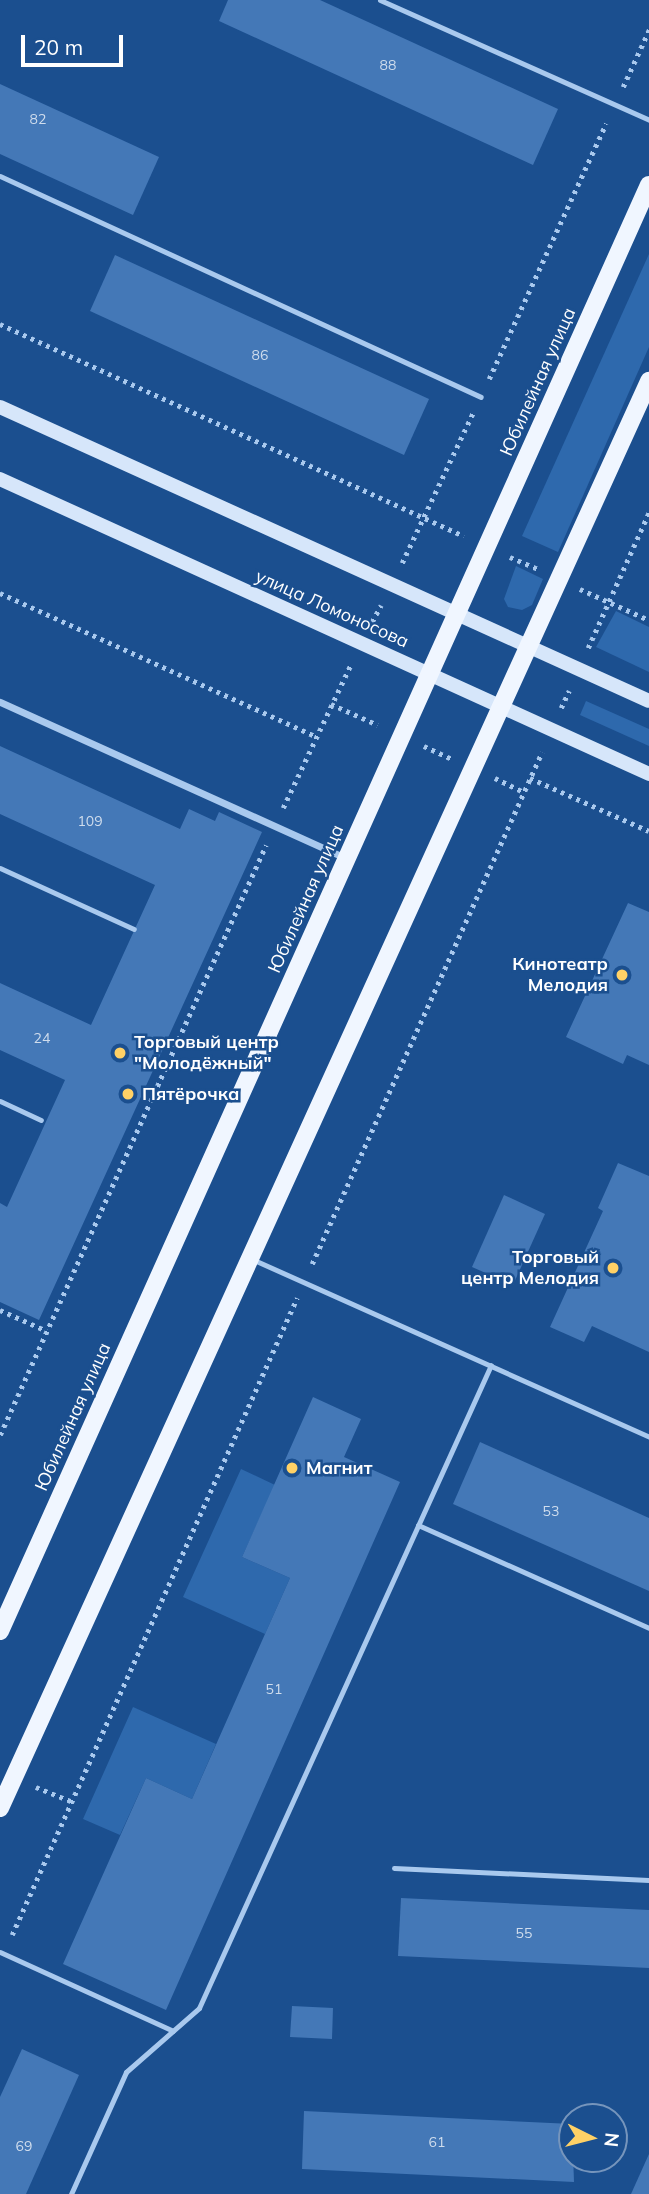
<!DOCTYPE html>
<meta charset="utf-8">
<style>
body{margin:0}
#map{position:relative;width:649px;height:2194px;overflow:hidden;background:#1b4f8f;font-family:Mulish,sans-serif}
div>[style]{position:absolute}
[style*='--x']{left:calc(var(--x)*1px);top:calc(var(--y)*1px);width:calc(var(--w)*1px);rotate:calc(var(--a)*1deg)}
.green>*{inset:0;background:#2e69ad}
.building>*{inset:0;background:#4478b7}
.path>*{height:4.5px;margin-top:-2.25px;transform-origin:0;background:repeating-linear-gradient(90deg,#a9c9ee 0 3.5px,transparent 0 8.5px)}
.service>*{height:5px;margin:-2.5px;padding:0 2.5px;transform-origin:2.5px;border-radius:2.5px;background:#a9c9ee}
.minor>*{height:7px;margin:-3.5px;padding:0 3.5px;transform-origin:3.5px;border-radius:3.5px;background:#a9c9ee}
.secondary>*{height:14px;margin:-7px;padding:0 7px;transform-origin:7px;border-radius:7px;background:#d6e6fa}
.primary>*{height:18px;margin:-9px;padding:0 9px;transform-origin:9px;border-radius:9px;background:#f0f6ff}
.dots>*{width:19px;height:19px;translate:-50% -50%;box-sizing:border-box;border:4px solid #1b4f8f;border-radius:50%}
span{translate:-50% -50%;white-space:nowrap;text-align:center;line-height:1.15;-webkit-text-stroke:5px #1b4f8f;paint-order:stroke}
.number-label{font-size:14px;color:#d0dded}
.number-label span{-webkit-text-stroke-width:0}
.street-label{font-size:18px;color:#fff}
.poi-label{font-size:18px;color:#fff;font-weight:700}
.right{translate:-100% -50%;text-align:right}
.left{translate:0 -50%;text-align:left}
.north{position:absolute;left:558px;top:2103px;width:70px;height:70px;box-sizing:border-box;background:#1b4f8f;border:2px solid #7695bc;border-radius:50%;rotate:96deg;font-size:19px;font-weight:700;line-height:28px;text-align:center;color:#fff}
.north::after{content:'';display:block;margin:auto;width:24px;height:32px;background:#ffd166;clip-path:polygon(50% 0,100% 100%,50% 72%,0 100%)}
.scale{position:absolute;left:21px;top:35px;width:102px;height:32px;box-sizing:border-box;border:4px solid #fff;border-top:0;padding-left:9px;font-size:21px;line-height:24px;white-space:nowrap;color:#fff;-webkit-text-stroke:5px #1b4f8f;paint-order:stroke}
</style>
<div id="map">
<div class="green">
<div style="clip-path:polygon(649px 254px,649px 347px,558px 552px,522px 536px)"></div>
<div style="clip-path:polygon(516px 566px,543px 579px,532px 605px,522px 610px,508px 607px,504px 599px)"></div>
<div style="clip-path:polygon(616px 611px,649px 627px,649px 672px,596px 647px)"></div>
<div style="clip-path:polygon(586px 701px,649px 729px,649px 746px,580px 715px)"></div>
<div style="clip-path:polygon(241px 1469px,275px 1485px,242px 1557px,290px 1578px,265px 1634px,183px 1597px)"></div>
<div style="clip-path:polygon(133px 1707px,216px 1744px,192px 1799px,146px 1778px,120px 1835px,83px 1819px)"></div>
</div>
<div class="building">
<div style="clip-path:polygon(228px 0,320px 0,558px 109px,533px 165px,219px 21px)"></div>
<div style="clip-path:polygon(0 84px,159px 157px,133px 215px,0 154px)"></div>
<div style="clip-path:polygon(115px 255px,429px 399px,404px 455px,90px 311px)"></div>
<div style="clip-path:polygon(0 746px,180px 829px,189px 809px,215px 821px,219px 812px,262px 832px,39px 1320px,0 1302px,0 1203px,7px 1207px,65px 1080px,0 1050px,0 983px,91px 1025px,155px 885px,0 814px)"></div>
<div style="clip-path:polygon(628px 903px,649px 912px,649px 1065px,627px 1055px,623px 1064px,566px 1037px)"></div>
<div style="clip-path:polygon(618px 1163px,649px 1176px,649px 1352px,592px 1326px,584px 1342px,550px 1327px,603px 1211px,598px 1208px)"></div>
<div style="clip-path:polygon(504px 1195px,545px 1214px,513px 1285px,472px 1267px)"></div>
<div style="clip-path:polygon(313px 1397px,361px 1419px,344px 1457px,400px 1482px,166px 2010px,63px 1964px,146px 1778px,192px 1799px,265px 1634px,290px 1578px,242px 1557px)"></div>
<div style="clip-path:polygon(480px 1442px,649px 1518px,649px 1591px,453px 1504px)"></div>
<div style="clip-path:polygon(401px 1898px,649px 1910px,649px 1968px,398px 1956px)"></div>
<div style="clip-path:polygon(292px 2006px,333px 2008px,332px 2039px,290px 2037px)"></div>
<div style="clip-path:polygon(22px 2049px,79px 2075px,26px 2194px,0 2194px,0 2097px)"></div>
<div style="clip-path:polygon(304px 2111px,572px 2124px,574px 2182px,302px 2169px)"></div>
<div style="clip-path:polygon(649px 2154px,649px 2194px,631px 2194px)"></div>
</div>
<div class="path">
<div style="--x:623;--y:87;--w:63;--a:-65.5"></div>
<div style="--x:0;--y:324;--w:510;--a:24.56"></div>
<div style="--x:489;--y:379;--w:281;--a:-65.4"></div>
<div style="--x:510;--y:557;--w:30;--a:23"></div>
<div style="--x:402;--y:563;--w:166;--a:-64.7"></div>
<div style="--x:580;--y:589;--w:76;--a:24.2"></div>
<div style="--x:0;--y:593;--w:346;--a:24.4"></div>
<div style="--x:372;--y:622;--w:19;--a:-62"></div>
<div style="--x:588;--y:648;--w:149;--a:-65.8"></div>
<div style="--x:331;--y:704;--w:51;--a:24.1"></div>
<div style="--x:561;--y:708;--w:19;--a:-65"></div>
<div style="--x:424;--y:746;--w:31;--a:25"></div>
<div style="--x:495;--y:778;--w:32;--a:26"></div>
<div style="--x:530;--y:778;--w:130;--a:24"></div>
<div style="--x:283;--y:808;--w:159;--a:-64.7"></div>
<div style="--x:312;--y:1264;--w:561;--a:-65.81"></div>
<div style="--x:0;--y:1310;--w:51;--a:24.1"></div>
<div style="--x:0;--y:1435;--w:647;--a:-65.73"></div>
<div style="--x:36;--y:1787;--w:38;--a:22"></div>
<div style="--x:12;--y:1935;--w:698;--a:-65.9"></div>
</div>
<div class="service">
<div style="--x:380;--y:0;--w:295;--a:24"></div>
<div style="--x:0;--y:176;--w:529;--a:24.68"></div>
<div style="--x:0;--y:868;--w:147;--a:24.5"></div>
<div style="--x:0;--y:1101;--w:45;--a:24.9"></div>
<div style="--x:254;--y:1260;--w:433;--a:24.1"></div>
<div style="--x:418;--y:1525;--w:253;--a:24"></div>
<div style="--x:394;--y:1868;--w:255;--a:2.7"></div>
<div style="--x:0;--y:1952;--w:190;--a:24.5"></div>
<div style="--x:71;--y:2194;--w:134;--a:-65.7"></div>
<div style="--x:126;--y:2072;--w:97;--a:-41.2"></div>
<div style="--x:199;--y:2008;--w:706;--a:-65.58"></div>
</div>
<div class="minor">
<div style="--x:0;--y:702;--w:380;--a:24.3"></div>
</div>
<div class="secondary">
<div style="--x:0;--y:407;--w:712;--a:24.37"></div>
<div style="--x:0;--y:479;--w:713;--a:24.44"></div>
</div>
<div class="primary">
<div style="--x:0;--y:1631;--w:1585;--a:-65.83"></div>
<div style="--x:0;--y:1808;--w:1568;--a:-65.54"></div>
</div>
<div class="dots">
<div style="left:622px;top:975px;background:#ffd166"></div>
<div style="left:120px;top:1053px;background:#ffd166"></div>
<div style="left:128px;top:1094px;background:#ffd166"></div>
<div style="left:613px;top:1268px;background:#ffd166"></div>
<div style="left:292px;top:1468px;background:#ffd166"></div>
</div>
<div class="number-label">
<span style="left:388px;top:65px">88</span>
<span style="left:38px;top:119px">82</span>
<span style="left:260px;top:355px">86</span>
<span style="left:90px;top:821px">109</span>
<span style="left:42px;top:1038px">24</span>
<span style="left:551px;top:1511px">53</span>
<span style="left:274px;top:1689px">51</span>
<span style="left:524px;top:1933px">55</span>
<span style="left:437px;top:2142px">61</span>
<span style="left:24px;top:2146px">69</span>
</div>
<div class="street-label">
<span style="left:538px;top:382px;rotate:-66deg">Юбилейная улица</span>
<span style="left:332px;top:609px;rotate:24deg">улица Ломоносова</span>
<span style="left:306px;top:899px;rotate:-66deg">Юбилейная улица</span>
<span style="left:73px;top:1417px;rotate:-66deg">Юбилейная улица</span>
</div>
<div class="poi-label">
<span class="right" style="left:608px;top:975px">Кинотеатр<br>Мелодия</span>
<span class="left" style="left:134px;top:1053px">Торговый центр<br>"Молодёжный"</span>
<span class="left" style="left:142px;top:1094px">Пятёрочка</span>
<span class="right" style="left:599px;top:1268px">Торговый<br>центр Мелодия</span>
<span class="left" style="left:306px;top:1468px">Магнит</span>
</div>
<div class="north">N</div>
<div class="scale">20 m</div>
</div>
